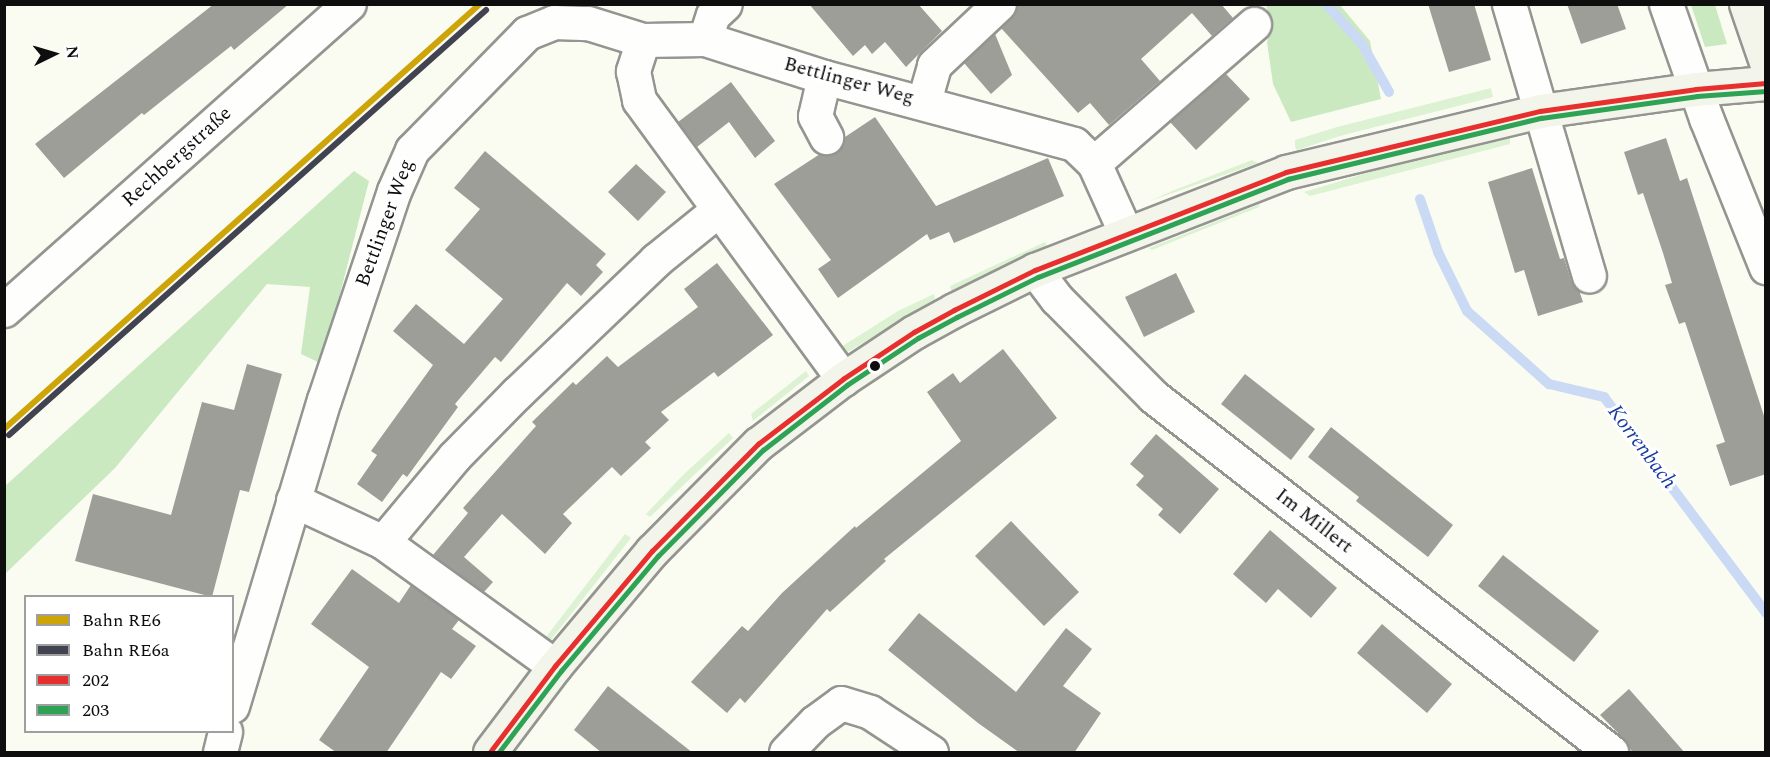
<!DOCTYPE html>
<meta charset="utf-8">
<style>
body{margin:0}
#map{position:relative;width:1770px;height:757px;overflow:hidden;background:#fafcf2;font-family:Spectral,serif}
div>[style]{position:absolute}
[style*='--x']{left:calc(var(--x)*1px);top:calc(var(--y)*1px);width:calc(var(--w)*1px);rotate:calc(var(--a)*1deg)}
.green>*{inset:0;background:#dcf2d3}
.forest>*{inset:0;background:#cae9c1}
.stream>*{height:10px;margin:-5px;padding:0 5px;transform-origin:5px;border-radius:5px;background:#cadaf4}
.building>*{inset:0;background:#9e9e98}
.roads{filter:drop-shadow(2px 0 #949591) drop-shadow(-2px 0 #949591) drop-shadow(0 2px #949591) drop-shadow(0 -2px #949591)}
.street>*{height:33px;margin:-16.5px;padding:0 16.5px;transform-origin:16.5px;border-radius:16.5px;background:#fefffd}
.secondary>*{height:33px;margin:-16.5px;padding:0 16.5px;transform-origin:16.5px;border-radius:16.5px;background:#f3f5ea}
.bus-1>*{height:4.5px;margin:-2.25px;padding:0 2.25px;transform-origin:2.25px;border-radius:2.25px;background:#e72f2d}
.bus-2>*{height:4.5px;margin:-2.25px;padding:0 2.25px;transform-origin:2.25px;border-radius:2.25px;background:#2ea355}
.rail-1>*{height:6px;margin:-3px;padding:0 3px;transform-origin:3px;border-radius:3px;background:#cea509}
.rail-2>*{height:6px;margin:-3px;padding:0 3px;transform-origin:3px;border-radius:3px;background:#424351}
.dots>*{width:16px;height:16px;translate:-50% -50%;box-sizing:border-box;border:3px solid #fff;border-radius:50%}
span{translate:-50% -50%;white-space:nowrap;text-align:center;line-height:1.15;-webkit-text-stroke:6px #fff;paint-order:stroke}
.street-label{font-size:20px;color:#0e0e0e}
.water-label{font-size:21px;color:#183d9f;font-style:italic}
.frame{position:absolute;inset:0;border:6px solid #0e0e0e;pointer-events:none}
.legend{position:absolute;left:24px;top:595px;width:210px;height:138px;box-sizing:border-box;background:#fff;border:2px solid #9f9f9f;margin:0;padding:8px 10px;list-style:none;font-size:18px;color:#0e0e0e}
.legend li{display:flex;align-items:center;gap:12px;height:30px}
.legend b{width:30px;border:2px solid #9f9f9f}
.north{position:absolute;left:24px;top:24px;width:60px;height:60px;-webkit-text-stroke:4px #fff;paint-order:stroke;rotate:85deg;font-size:16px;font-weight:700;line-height:24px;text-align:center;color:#0e0e0e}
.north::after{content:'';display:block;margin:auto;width:21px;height:27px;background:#0e0e0e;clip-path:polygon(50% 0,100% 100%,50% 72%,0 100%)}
</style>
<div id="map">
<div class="green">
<div style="clip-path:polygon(1491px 88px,1493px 97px,1340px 136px,1297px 150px,1295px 147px,1295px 140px,1337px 127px)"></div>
<div style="clip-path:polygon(1510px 136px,1510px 144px,1310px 196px,1304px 192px,1426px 155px)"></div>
<div style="clip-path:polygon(1252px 160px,1258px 163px,1150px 201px,1172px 191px)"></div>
<div style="clip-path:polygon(1260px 204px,1259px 207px,1152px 250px,1149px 248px)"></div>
<div style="clip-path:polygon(1045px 242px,1048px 248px,952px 294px,950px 286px)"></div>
<div style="clip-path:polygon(934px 294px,935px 300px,846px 353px,841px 347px,898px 311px)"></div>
<div style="clip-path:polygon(806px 371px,809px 376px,753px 421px,751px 414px)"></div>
<div style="clip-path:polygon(729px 433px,733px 438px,650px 517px,646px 514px,682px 476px)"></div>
<div style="clip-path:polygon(625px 534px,631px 538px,550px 641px,546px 637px)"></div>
</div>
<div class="forest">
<div style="clip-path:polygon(1266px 5px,1340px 5px,1370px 41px,1381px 99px,1291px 122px,1273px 84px,1267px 42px,1272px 24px)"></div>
<div style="clip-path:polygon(1691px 5px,1715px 5px,1727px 44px,1705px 47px)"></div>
<div style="clip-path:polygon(354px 171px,369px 181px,322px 364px,301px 354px,310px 287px,267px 284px,115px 468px,5px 574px,5px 486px)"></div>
</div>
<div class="stream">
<div style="--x:1326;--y:4;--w:54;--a:48"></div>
<div style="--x:1362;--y:44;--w:55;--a:60.6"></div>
<div style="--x:1420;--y:199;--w:56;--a:71.2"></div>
<div style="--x:1438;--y:252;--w:66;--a:63.8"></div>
<div style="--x:1467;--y:311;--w:110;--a:41.7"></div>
<div style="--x:1549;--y:384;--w:57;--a:13.3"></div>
<div style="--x:1604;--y:397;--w:270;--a:53.1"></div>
</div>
<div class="building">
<div style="clip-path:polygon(214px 4px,289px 4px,234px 50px,231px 46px,144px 115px,142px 113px,64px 178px,35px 144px)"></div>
<div style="clip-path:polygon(809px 4px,918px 4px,942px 31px,906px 67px,885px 42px,872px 54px,865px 45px,853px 56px)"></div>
<div style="clip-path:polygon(1019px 4px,1221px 4px,1233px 18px,1212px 36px,1192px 13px,1141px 59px,1160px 81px,1109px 125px,1090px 103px,1078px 113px,1001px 28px,1012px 17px)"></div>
<div style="clip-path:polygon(1428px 4px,1474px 4px,1491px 60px,1449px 72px)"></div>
<div style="clip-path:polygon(1567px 4px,1617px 4px,1626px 29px,1581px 44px)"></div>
<div style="clip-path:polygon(995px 34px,1012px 75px,991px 94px,964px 63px)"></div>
<div style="clip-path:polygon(1226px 74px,1250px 99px,1196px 150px,1170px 122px)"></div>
<div style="clip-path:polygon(731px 82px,775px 141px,755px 158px,729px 122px,697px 147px,678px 122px)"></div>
<div style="clip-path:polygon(875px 117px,936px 206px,1048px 158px,1064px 196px,954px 243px,949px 232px,930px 240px,927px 234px,838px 298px,818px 269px,831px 260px,774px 184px,820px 154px,835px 153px,842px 147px,845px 137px)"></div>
<div style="clip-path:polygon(1666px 138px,1680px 181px,1687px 178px,1766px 422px,1766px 474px,1730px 486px,1716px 445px,1725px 442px,1685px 322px,1679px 324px,1665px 285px,1672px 283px,1663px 253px,1643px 193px,1638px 195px,1624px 152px)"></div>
<div style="clip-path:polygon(485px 151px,606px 254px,596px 265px,603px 272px,581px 296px,567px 283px,501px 362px,495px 357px,455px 404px,458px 407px,407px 477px,403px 474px,382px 502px,357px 484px,377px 455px,371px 451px,433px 365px,393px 331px,416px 304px,464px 344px,503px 299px,445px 250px,480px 209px,454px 188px)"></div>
<div style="clip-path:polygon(636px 164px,666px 192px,638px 221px,608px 192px)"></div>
<div style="clip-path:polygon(1532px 168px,1560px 259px,1564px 258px,1571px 280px,1579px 290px,1583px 302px,1538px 316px,1524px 270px,1515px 273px,1488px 182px)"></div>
<div style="clip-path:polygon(717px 263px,773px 335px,718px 377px,714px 372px,661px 412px,669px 420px,645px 442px,651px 448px,621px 476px,612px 467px,563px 514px,572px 523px,545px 554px,502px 514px,464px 557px,493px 582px,484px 592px,433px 555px,468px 513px,463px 508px,536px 426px,532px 422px,573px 382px,576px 385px,607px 356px,618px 367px,698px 307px,684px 289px)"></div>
<div style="clip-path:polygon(1176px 273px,1195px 312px,1144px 337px,1125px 297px)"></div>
<div style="clip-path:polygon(1003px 349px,1057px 418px,884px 559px,886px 561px,830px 612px,827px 609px,745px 703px,740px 698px,727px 713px,691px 682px,742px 626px,748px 631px,782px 593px,855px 526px,856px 528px,961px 441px,927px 392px,953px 373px,960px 383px)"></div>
<div style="clip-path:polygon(247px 364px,282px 374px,249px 492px,240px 490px,212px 597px,75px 561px,93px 494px,171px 515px,202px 402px,234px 410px)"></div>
<div style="clip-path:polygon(1245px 374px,1315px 429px,1291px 460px,1221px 404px)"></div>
<div style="clip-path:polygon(1331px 427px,1453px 525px,1428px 557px,1356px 501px,1359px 497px,1308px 457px)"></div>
<div style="clip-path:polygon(1156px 434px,1219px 489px,1180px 534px,1158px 515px,1163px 509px,1136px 485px,1144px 476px,1130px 464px)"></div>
<div style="clip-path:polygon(1011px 521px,1079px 592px,1044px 626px,975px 556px)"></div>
<div style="clip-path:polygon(1270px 530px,1337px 588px,1311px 618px,1278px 589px,1266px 603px,1233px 574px)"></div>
<div style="clip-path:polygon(1503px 555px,1599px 631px,1574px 662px,1478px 586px)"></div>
<div style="clip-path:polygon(352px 569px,399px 603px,411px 585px,459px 620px,452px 629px,476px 646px,451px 679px,441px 672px,386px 753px,337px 753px,319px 740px,369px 667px,311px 624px)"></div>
<div style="clip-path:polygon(919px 613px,1016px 692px,1066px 628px,1092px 649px,1063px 686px,1101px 713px,1074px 753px,1020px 753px,978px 723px,888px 650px)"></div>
<div style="clip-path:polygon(1382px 624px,1452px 684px,1427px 713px,1357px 653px)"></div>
<div style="clip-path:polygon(608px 686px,693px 753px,602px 753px,574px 730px)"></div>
<div style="clip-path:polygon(1629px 689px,1652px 715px,1685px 753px,1633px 753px,1623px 738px,1600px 715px)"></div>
</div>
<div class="roads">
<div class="street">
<div style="--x:1509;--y:4;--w:283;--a:73.6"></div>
<div style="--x:1666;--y:4;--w:121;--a:70.7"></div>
<div style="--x:1706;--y:118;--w:161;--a:68.1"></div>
<div style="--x:705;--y:39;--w:25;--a:-72"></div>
<div style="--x:713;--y:15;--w:16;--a:-43"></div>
<div style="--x:643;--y:40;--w:33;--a:108"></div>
<div style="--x:633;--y:71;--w:30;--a:78"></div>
<div style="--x:639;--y:100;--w:346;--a:53.8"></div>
<div style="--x:824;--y:77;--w:40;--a:103"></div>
<div style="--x:815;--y:116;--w:24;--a:62"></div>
<div style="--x:924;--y:101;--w:37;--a:-74"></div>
<div style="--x:934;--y:65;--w:89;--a:-43.2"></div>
<div style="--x:1094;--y:163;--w:212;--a:-41"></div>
<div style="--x:1035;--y:270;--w:36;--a:53"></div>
<div style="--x:1057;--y:299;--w:138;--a:45.3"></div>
<div style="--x:1154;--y:397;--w:579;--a:37.84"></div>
<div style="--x:4;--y:310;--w:461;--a:-41.6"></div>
<div style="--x:293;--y:500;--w:99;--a:25"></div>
<div style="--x:383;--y:542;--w:212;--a:35.8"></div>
<div style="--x:383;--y:542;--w:111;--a:-50.1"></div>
<div style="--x:454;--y:457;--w:90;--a:-45.5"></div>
<div style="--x:517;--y:393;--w:192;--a:-43.7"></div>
<div style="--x:656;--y:260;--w:80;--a:-38.9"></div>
<div style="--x:232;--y:706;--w:320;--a:-73.3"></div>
<div style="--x:324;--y:400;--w:220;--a:-71.5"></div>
<div style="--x:394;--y:191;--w:45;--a:-66.3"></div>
<div style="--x:412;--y:150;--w:164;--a:-45.5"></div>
<div style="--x:527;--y:33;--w:29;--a:-22"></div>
<div style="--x:554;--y:22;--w:34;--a:2"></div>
<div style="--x:588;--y:23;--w:58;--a:17.2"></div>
<div style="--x:643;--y:40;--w:62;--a:-0.9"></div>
<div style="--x:705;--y:39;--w:125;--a:17.7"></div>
<div style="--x:824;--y:77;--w:259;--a:15"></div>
<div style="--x:1074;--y:144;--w:28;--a:44"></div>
<div style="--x:1094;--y:163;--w:78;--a:65.7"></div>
<div style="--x:220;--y:752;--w:21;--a:-76"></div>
<div style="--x:786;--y:752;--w:42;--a:-46"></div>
<div style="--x:815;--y:722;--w:32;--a:-36"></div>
<div style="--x:841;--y:703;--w:30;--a:17"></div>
<div style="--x:870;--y:712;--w:73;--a:33.3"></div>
</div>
<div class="secondary">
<div style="--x:1746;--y:4;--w:61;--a:71"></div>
<div style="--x:490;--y:752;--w:108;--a:-52.9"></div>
<div style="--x:555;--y:666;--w:150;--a:-49.9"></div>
<div style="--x:652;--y:551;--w:151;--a:-45.3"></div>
<div style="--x:758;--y:444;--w:107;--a:-37.4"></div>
<div style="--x:843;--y:379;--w:85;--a:-33.5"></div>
<div style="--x:914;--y:332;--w:46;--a:-28.8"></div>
<div style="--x:954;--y:310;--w:90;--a:-26.3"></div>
<div style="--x:1035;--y:270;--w:269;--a:-21.3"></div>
<div style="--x:1286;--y:172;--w:261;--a:-13.5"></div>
<div style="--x:1540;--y:111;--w:158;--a:-8"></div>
<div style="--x:1696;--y:89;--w:70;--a:-4.9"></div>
</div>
</div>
<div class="bus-1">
<div style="--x:490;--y:752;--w:108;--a:-52.9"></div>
<div style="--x:555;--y:666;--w:150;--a:-49.9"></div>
<div style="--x:652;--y:551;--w:151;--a:-45.3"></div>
<div style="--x:758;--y:444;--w:107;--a:-37.4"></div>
<div style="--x:843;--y:379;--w:85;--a:-33.5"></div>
<div style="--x:914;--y:332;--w:46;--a:-28.8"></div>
<div style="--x:954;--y:310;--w:90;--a:-26.3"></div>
<div style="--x:1035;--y:270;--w:269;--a:-21.3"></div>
<div style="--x:1286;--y:172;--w:261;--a:-13.5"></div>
<div style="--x:1540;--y:111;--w:158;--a:-8"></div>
<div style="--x:1696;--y:89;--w:70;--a:-4.9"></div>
</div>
<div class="bus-2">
<div style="--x:499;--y:752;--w:102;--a:-52.6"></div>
<div style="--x:561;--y:671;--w:150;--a:-49.9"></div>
<div style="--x:658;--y:556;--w:149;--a:-45.3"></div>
<div style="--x:763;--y:450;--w:106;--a:-37.7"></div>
<div style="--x:847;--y:385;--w:85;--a:-33.5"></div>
<div style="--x:918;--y:338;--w:44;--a:-28.3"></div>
<div style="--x:957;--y:317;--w:90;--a:-26.3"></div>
<div style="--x:1038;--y:277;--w:269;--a:-21.4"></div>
<div style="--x:1288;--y:179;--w:260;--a:-13.6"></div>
<div style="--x:1541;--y:118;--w:158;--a:-8"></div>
<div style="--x:1697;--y:96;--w:69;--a:-4.1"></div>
</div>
<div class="rail-1">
<div style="--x:4;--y:429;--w:638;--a:-41.76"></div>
</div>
<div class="rail-2">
<div style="--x:9;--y:435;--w:639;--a:-41.7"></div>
</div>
<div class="dots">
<div style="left:875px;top:366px;background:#0e0e0e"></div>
</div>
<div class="street-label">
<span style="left:849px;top:81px;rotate:15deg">Bettlinger Weg</span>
<span style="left:177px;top:157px;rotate:-42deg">Rechbergstraße</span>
<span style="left:385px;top:223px;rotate:-70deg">Bettlinger Weg</span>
<span style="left:1314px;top:521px;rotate:38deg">Im Millert</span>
</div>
<div class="water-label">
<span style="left:1642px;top:447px;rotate:53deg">Korrenbach</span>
</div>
<div class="frame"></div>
<ul class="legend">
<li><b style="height:8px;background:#cea509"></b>Bahn RE6</li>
<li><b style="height:8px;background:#424351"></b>Bahn RE6a</li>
<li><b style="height:8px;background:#e72f2d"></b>202</li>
<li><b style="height:8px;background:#2ea355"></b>203</li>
</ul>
<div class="north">N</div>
</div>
